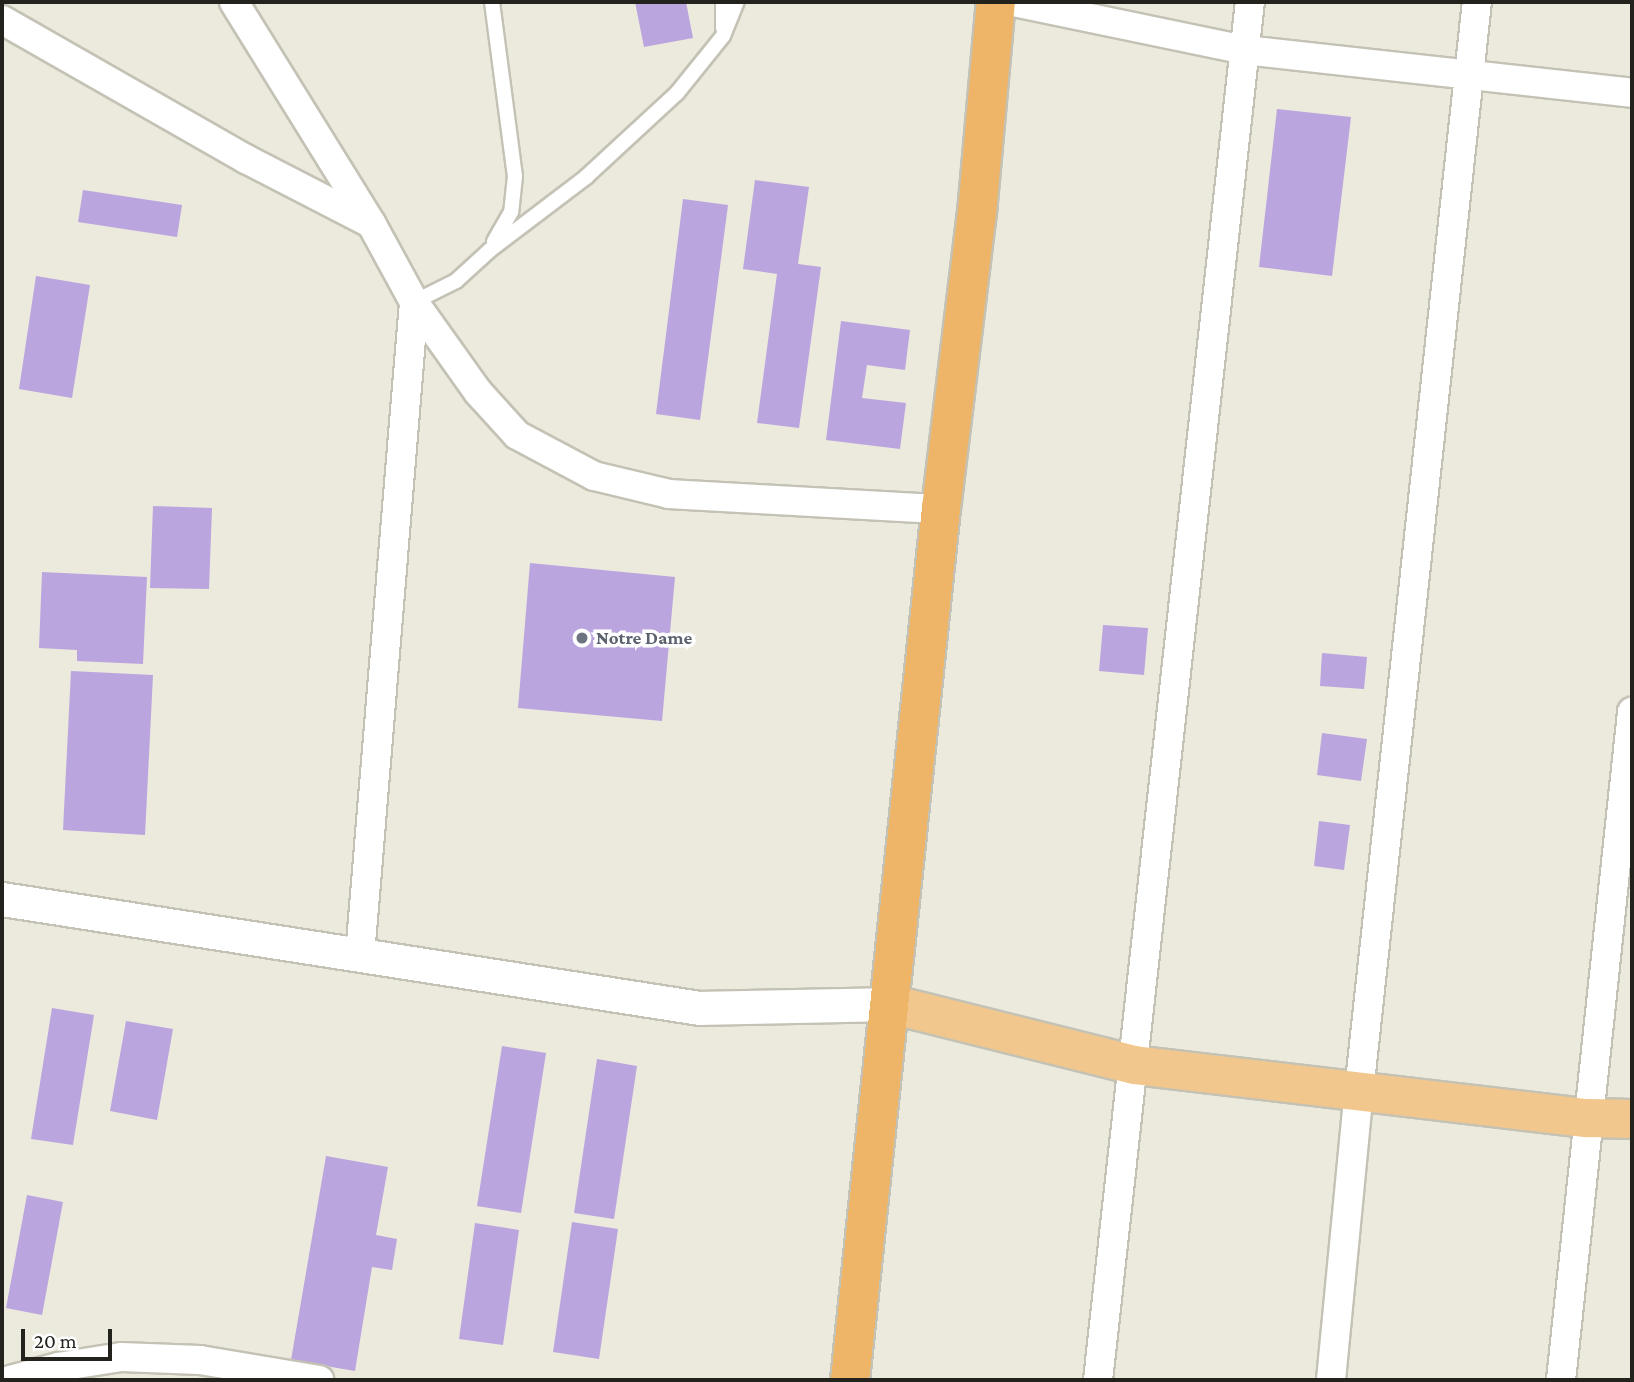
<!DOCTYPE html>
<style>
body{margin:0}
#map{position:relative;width:1634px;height:1382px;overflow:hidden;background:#ece9dd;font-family:"Crimson Pro",serif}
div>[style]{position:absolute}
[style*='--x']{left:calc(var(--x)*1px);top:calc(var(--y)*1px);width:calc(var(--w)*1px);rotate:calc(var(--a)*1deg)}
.building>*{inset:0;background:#baa5df}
.roads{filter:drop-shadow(2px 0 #c4c2b5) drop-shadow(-2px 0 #c4c2b5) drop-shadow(0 2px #c4c2b5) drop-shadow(0 -2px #c4c2b5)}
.service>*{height:14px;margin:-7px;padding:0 7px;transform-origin:7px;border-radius:7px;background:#fff}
.minor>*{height:28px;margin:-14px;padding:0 14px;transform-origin:14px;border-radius:14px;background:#fff}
.tertiary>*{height:33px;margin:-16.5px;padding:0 16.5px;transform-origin:16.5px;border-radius:16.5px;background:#fff}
.primary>*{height:38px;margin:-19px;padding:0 19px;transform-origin:19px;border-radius:19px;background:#f2c78d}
.trunk>*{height:38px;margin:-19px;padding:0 19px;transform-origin:19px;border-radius:19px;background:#eeb467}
.dots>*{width:19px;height:19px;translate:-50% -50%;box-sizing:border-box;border:4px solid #fff;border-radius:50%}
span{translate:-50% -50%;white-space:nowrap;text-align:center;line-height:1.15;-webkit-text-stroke:7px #fff;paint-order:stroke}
.worship-label{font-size:19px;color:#5b616d;font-weight:700}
.left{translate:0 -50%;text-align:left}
.frame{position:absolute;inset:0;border:4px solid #23221d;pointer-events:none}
.scale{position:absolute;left:21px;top:1329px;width:91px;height:32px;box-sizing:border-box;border:4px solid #23221d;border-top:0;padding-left:9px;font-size:21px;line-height:24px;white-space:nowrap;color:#23221d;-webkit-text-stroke:5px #fff;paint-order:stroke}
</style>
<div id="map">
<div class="building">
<div style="clip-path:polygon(635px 2px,686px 2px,693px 38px,644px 47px)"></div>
<div style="clip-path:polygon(1277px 109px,1351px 117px,1332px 276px,1259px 267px)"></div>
<div style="clip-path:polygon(755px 180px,809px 187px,798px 264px,821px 267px,799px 428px,757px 423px,777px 274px,743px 269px)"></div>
<div style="clip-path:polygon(83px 190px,182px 205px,177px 237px,78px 222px)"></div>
<div style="clip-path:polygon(683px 199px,728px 205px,700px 420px,656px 414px)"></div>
<div style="clip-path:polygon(36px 276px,90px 285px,72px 398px,19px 389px)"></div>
<div style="clip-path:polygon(841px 321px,910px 330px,905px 370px,867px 365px,862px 398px,906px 403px,900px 449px,826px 440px)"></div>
<div style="clip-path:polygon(153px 506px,212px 508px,209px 589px,150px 588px)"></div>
<div style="clip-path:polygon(530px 563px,675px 577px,662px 721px,518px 708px)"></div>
<div style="clip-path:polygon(42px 572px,147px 577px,143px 664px,77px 661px,77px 650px,39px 648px)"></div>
<div style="clip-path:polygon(1103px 625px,1148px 628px,1144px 675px,1099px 671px)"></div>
<div style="clip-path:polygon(1322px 653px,1367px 657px,1364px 689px,1320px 686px)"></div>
<div style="clip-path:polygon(71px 671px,153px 675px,145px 835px,63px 830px)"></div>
<div style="clip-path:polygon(1322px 733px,1367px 739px,1361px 781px,1317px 775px)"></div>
<div style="clip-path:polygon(1319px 821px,1350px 825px,1344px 870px,1314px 866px)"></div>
<div style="clip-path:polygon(52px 1008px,94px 1015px,73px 1145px,31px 1139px)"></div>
<div style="clip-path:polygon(126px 1021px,173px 1029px,157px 1120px,110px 1111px)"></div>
<div style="clip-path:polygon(502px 1046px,546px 1053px,521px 1213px,477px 1206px)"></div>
<div style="clip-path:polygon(597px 1059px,637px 1066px,614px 1219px,574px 1213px)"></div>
<div style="clip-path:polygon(326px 1156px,388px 1167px,376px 1235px,397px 1239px,392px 1270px,372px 1267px,355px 1371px,291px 1360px)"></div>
<div style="clip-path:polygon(27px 1195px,63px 1202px,42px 1315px,6px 1308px)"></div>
<div style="clip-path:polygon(572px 1222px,618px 1229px,599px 1359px,553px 1352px)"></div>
<div style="clip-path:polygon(475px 1223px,519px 1230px,503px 1345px,459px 1339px)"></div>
</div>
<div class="roads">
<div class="service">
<div style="--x:492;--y:2;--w:176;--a:82.5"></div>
<div style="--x:515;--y:176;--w:36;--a:96"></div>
<div style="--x:511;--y:212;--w:34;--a:120"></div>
<div style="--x:723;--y:2;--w:26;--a:90"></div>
<div style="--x:414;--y:302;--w:47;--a:-26.6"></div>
<div style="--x:456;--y:281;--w:46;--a:-42.4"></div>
<div style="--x:490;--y:250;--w:121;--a:-37.2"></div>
<div style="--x:586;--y:177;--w:124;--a:-42.7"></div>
<div style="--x:677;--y:93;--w:73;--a:-51.1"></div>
<div style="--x:723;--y:36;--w:37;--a:-68"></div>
</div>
<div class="minor">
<div style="--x:234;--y:2;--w:260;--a:58.2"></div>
<div style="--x:371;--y:223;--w:90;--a:61.4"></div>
<div style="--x:414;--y:302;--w:110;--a:54.6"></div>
<div style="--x:478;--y:392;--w:58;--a:47.8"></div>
<div style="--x:517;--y:435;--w:87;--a:28"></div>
<div style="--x:594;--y:476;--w:77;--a:13.5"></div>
<div style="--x:669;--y:494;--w:272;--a:3.2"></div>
<div style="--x:1013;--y:2;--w:237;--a:11.7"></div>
<div style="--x:1245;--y:50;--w:389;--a:6.3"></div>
<div style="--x:2;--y:20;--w:281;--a:29.7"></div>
<div style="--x:246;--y:159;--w:140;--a:27.3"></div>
<div style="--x:360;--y:955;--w:655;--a:-85.27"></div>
<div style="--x:10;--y:1380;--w:50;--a:-15.2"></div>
<div style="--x:58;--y:1367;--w:64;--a:-9"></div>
<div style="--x:121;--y:1357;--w:79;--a:2.2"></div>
<div style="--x:200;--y:1360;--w:121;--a:9.5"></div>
<div style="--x:1098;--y:1380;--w:1386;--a:-83.71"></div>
<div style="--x:1331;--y:1380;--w:290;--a:-84.5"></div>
<div style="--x:1359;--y:1091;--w:1095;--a:-83.82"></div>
<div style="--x:1561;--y:1380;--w:672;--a:-83.93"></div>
</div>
<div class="tertiary">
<div style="--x:2;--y:899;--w:706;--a:8.88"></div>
<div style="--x:700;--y:1008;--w:190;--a:-1.2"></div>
</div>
<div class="primary">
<div style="--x:890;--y:1004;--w:252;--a:14"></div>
<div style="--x:1134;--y:1065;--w:457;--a:6.7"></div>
<div style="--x:1588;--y:1118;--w:44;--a:1.3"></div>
</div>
<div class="trunk">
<div style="--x:850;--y:1380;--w:876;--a:-84.04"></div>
<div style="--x:941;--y:509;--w:298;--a:-83.1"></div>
<div style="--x:977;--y:213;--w:212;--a:-84.9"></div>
</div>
</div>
<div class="dots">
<div style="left:582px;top:638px;background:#6b7280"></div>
</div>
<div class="worship-label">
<span class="left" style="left:596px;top:638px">Notre Dame</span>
</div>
<div class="frame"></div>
<div class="scale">20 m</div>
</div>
